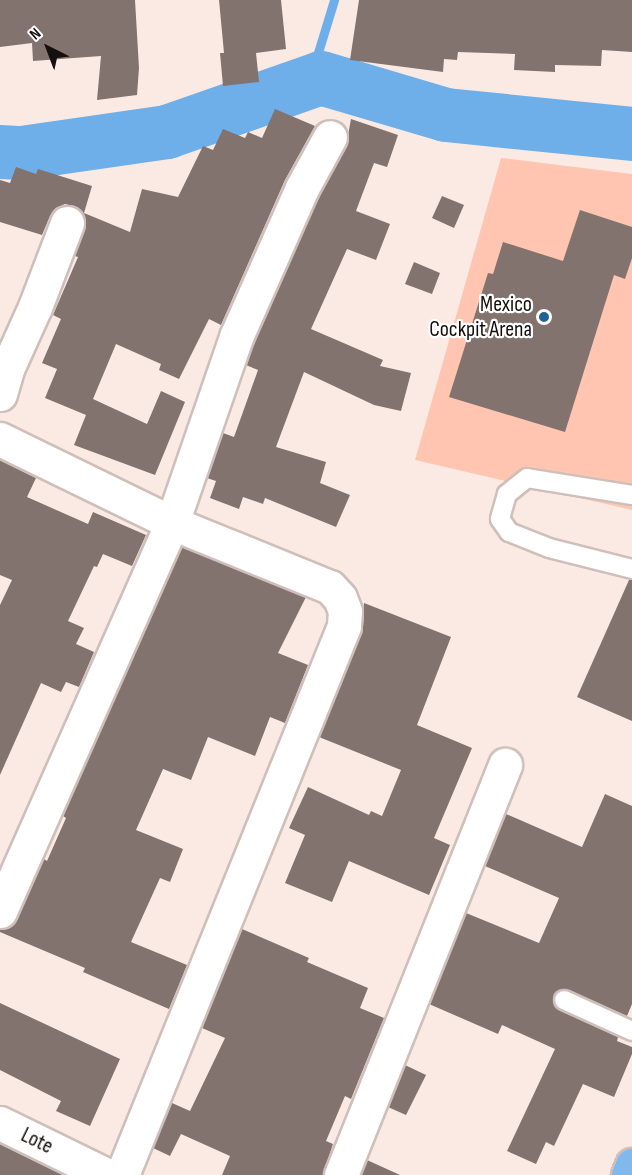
<!DOCTYPE html>
<style>
body{margin:0}
#map{position:relative;width:632px;height:1175px;overflow:hidden;background:#fbeae4;font-family:"Sofia Sans Condensed",sans-serif}
div>[style]{position:absolute}
[style*='--x']{left:calc(var(--x)*1px);top:calc(var(--y)*1px);width:calc(var(--w)*1px);rotate:calc(var(--a)*1deg)}
.green>*{inset:0;background:#ffc5b1}
.stream>*{height:9px;margin:-4.5px;padding:0 4.5px;transform-origin:4.5px;border-radius:4.5px;background:#6eaee9}
.river>*{height:54px;margin:-27px;padding:0 27px;transform-origin:27px;border-radius:27px;background:#6eaee9}
.building>*{inset:0;background:#82736e}
.roads{filter:drop-shadow(2px 0 #cfbfba) drop-shadow(-2px 0 #cfbfba) drop-shadow(0 2px #cfbfba) drop-shadow(0 -2px #cfbfba)}
.lane>*{height:18px;margin:-9px;padding:0 9px;transform-origin:9px;border-radius:9px;background:#fff}
.street>*{height:33px;margin:-16.5px;padding:0 16.5px;transform-origin:16.5px;border-radius:16.5px;background:#fff}
.highway>*{height:33px;margin:-16.5px;padding:0 16.5px;transform-origin:16.5px;border-radius:16.5px;background:#81b9ee}
.dots>*{width:16px;height:16px;translate:-50% -50%;box-sizing:border-box;border:3px solid #fff;border-radius:50%}
span{translate:-50% -50%;white-space:nowrap;text-align:center;line-height:1.15;-webkit-text-stroke:4.5px #fff;paint-order:stroke}
.poi-label{font-size:22px;color:#150f0d}
.right{translate:-100% -50%;text-align:right}
.street-label{font-size:22px;color:#150f0d}
.north{position:absolute;left:18px;top:18px;width:60px;height:60px;-webkit-text-stroke:4px #fff;paint-order:stroke;rotate:318deg;font-size:16px;font-weight:700;line-height:24px;text-align:center;color:#150f0d}
.north::after{content:'';display:block;margin:auto;width:21px;height:27px;background:#150f0d;clip-path:polygon(50% 0,100% 100%,50% 72%,0 100%)}
</style>
<div id="map">
<div class="green">
<div style="clip-path:polygon(501px 158px,632px 174px,632px 510px,415px 460px)"></div>
</div>
<div class="stream">
<div style="--x:321;--y:78;--w:6;--a:-171"></div>
<div style="--x:315;--y:77;--w:18;--a:-87"></div>
<div style="--x:316;--y:59;--w:62;--a:-73"></div>
</div>
<div class="river">
<div style="--x:0;--y:152;--w:22;--a:3"></div>
<div style="--x:22;--y:153;--w:147;--a:-8.2"></div>
<div style="--x:167;--y:132;--w:163;--a:-19.3"></div>
<div style="--x:321;--y:78;--w:130;--a:16.5"></div>
<div style="--x:446;--y:115;--w:187;--a:5.8"></div>
</div>
<div class="building">
<div style="clip-path:polygon(0 0,135px 0,139px 68px,137px 95px,97px 100px,101px 56px,33px 61px,32px 43px,0 47px)"></div>
<div style="clip-path:polygon(219px 0,281px 0,286px 49px,256px 53px,259px 82px,223px 86px,220px 53px,224px 53px)"></div>
<div style="clip-path:polygon(359px 0,632px 0,632px 52px,602px 50px,601px 66px,555px 65px,555px 72px,514px 70px,515px 54px,458px 52px,457px 60px,444px 59px,443px 72px,350px 60px)"></div>
<div style="clip-path:polygon(275px 109px,315px 126px,285px 180px,221px 325px,209px 319px,179px 379px,159px 370px,161px 364px,116px 344px,93px 399px,147px 424px,161px 391px,185px 402px,155px 475px,74px 445px,86px 415px,45px 398px,57px 369px,42px 363px,61px 319px,53px 315px,78px 257px,75px 256px,85px 219px,82px 212px,74px 206px,65px 204px,56px 208px,50px 216px,42px 235px,0 222px,0 180px,10px 183px,16px 167px,36px 174px,38px 169px,92px 186px,84px 213px,130px 232px,142px 189px,178px 197px,203px 146px,213px 150px,223px 129px,245px 138px,248px 132px,262px 138px)"></div>
<div style="clip-path:polygon(351px 119px,398px 135px,387px 167px,374px 163px,356px 211px,390px 224px,376px 260px,347px 249px,311px 329px,383px 360px,380px 366px,411px 373px,401px 411px,374px 405px,304px 372px,276px 447px,326px 462px,320px 483px,350px 495px,336px 527px,265px 498px,263px 504px,243px 497px,239px 509px,210px 498px,216px 481px,207px 478px,223px 433px,234px 437px,258px 370px,246px 365px,253px 344px,319px 196px,346px 146px)"></div>
<div style="clip-path:polygon(442px 196px,464px 205px,454px 228px,432px 218px)"></div>
<div style="clip-path:polygon(580px 210px,632px 227px,632px 258px,625px 279px,614px 275px,565px 432px,449px 397px,488px 273px,493px 274px,503px 242px,563px 261px)"></div>
<div style="clip-path:polygon(414px 262px,440px 273px,432px 294px,405px 284px)"></div>
<div style="clip-path:polygon(0 460px,36px 478px,27px 497px,88px 524px,93px 512px,146px 535px,132px 566px,103px 554px,97px 567px,94px 566px,68px 621px,84px 628px,76px 644px,94px 652px,79px 687px,66px 682px,61px 692px,41px 683px,0 775px,0 605px,12px 580px,0 575px)"></div>
<div style="clip-path:polygon(182px 547px,306px 597px,278px 653px,308px 665px,285px 723px,270px 717px,255px 756px,208px 737px,191px 780px,163px 769px,136px 830px,183px 849px,170px 882px,160px 878px,131px 942px,187px 965px,169px 1009px,83px 972px,85px 968px,0 932px,0 929px,11px 926px,17px 919px,44px 859px,47px 861px,66px 818px,63px 816px)"></div>
<div style="clip-path:polygon(629px 580px,632px 580px,632px 721px,577px 697px)"></div>
<div style="clip-path:polygon(364px 603px,451px 637px,417px 725px,472px 748px,434px 838px,450px 845px,429px 895px,349px 861px,332px 902px,285px 883px,305px 835px,289px 828px,308px 787px,369px 815px,371px 811px,382px 816px,401px 770px,319px 737px,361px 633px)"></div>
<div style="clip-path:polygon(605px 794px,632px 806px,632px 1004px,627px 1016px,564px 989px,554px 995px,553px 1002px,559px 1010px,618px 1037px,617px 1041px,632px 1047px,632px 1054px,614px 1097px,583px 1084px,554px 1146px,546px 1142px,536px 1164px,507px 1151px,555px 1049px,502px 1025px,498px 1034px,429px 1004px,466px 913px,539px 943px,559px 898px,485px 866px,506px 814px,582px 847px)"></div>
<div style="clip-path:polygon(242px 929px,309px 958px,307px 962px,368px 988px,360px 1008px,384px 1018px,351px 1099px,345px 1096px,326px 1141px,333px 1144px,323px 1175px,222px 1175px,230px 1156px,181px 1134px,170px 1156px,153px 1148px,172px 1103px,190px 1111px,225px 1038px,202px 1028px)"></div>
<div style="clip-path:polygon(0 1003px,120px 1059px,90px 1126px,56px 1111px,61px 1101px,0 1070px)"></div>
<div style="clip-path:polygon(405px 1065px,426px 1075px,406px 1115px,388px 1107px)"></div>
<div style="clip-path:polygon(0 1144px,63px 1175px,0 1175px)"></div>
<div style="clip-path:polygon(367px 1160px,400px 1175px,361px 1175px)"></div>
</div>
<div class="roads">
<div class="lane">
<div style="--x:632;--y:495;--w:106;--a:-170.8"></div>
<div style="--x:527;--y:478;--w:26;--a:141"></div>
<div style="--x:507;--y:494;--w:26;--a:106"></div>
<div style="--x:500;--y:519;--w:16;--a:55"></div>
<div style="--x:509;--y:532;--w:43;--a:21.8"></div>
<div style="--x:549;--y:548;--w:86;--a:14.2"></div>
<div style="--x:564;--y:1000;--w:75;--a:24.5"></div>
</div>
<div class="street">
<div style="--x:0;--y:394;--w:26;--a:-74"></div>
<div style="--x:7;--y:369;--w:68;--a:-65.7"></div>
<div style="--x:35;--y:307;--w:90;--a:-69.1"></div>
<div style="--x:0;--y:439;--w:191;--a:26"></div>
<div style="--x:172;--y:523;--w:170;--a:22.1"></div>
<div style="--x:330;--y:587;--w:15;--a:48"></div>
<div style="--x:340;--y:598;--w:14;--a:69"></div>
<div style="--x:345;--y:611;--w:15;--a:94"></div>
<div style="--x:344;--y:626;--w:592;--a:112.02"></div>
<div style="--x:0;--y:911;--w:424;--a:-66.1"></div>
<div style="--x:172;--y:523;--w:197;--a:-71"></div>
<div style="--x:236;--y:337;--w:163;--a:-66.1"></div>
<div style="--x:302;--y:188;--w:58;--a:-61.2"></div>
<div style="--x:0;--y:1123;--w:118;--a:26.1"></div>
<div style="--x:341;--y:1175;--w:442;--a:-68.2"></div>
</div>
<div class="highway">
<div style="--x:628;--y:1175;--w:11;--a:-68"></div>
</div>
</div>
<div class="dots">
<div style="left:544px;top:317px;background:#206196"></div>
</div>
<div class="poi-label">
<span class="right" style="left:532px;top:317px">Mexico<br>Cockpit Arena</span>
</div>
<div class="street-label">
<span style="left:37px;top:1141px;rotate:26deg">Lote</span>
</div>
<div class="north">N</div>
</div>
